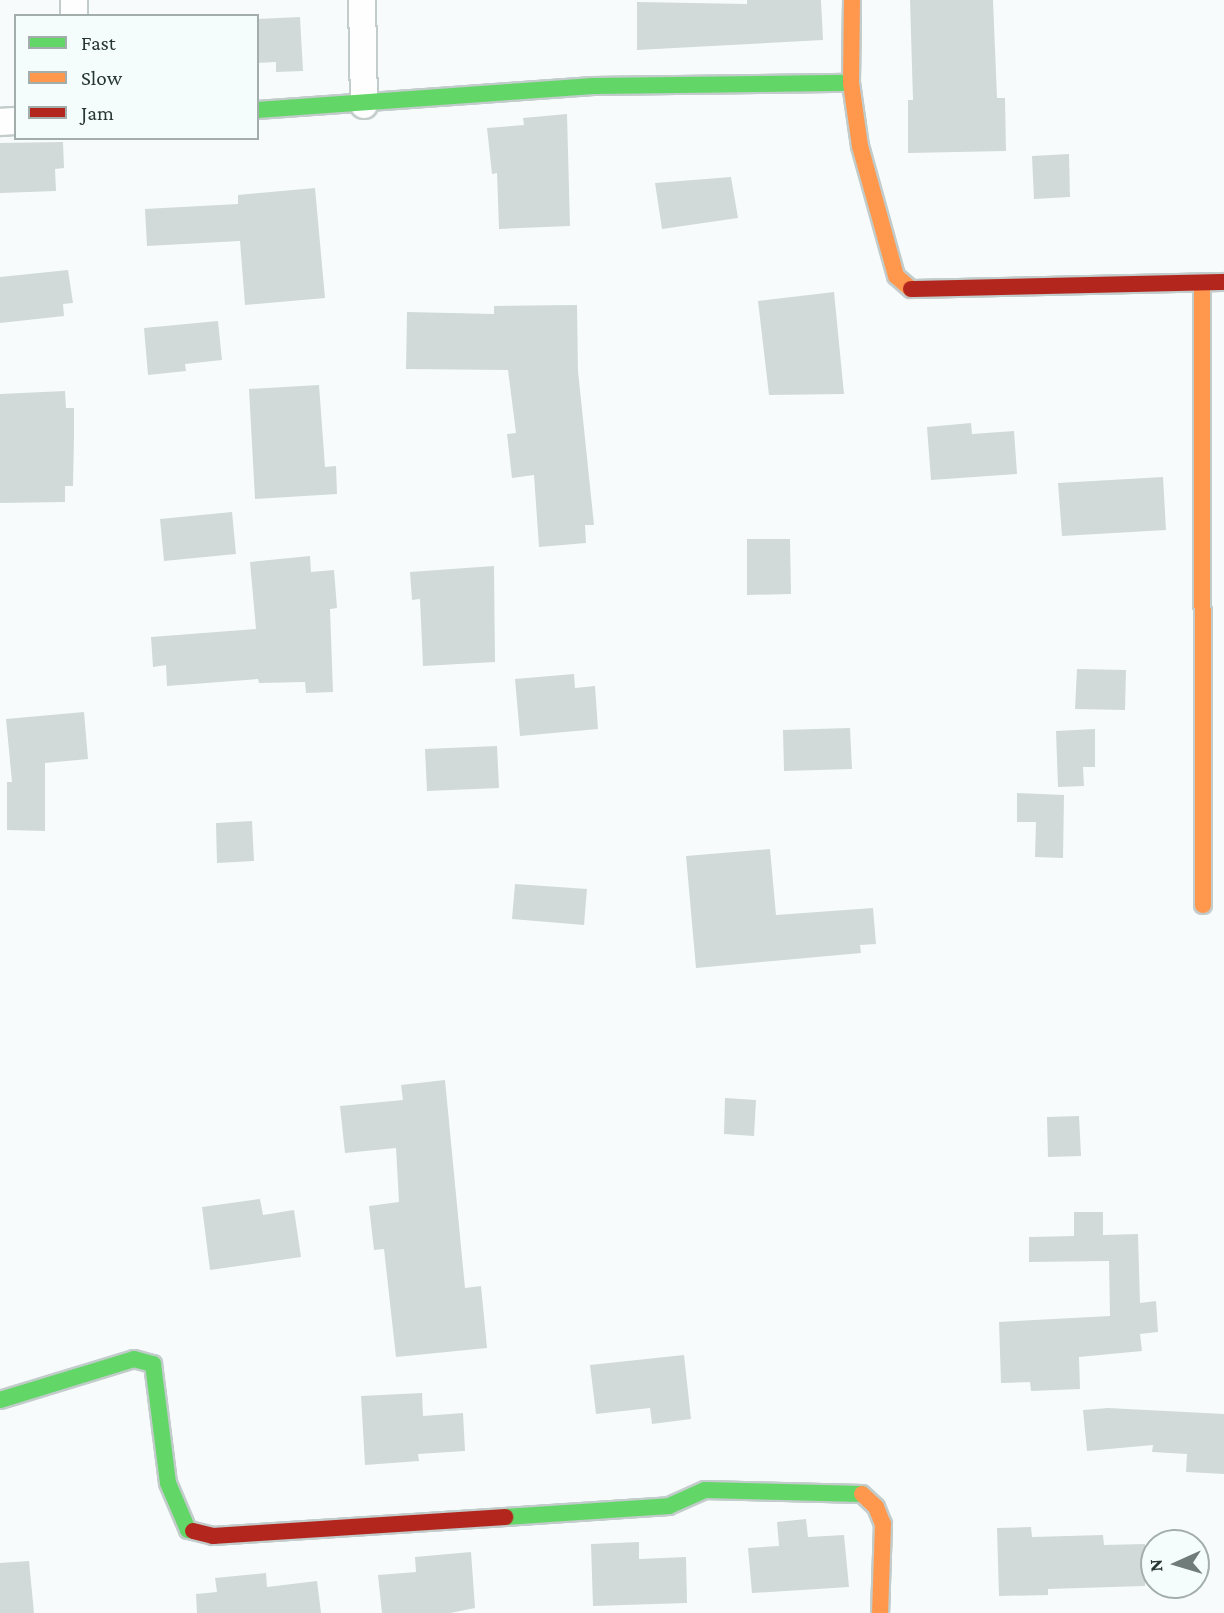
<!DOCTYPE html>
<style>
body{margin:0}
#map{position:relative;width:1224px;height:1613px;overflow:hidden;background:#f7fbfb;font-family:"Crimson Pro",serif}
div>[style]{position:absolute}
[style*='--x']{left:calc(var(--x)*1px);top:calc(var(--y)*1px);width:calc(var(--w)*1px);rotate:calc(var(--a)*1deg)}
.building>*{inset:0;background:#d1dad9}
.roads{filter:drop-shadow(2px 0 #c2cccb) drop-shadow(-2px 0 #c2cccb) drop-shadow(0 2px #c2cccb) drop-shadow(0 -2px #c2cccb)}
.street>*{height:26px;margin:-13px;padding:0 13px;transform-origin:13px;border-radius:13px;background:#fefefe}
.fast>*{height:16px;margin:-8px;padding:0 8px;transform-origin:8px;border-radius:8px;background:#63d668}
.slow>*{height:16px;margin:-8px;padding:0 8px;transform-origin:8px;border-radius:8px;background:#ff974d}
.jam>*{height:16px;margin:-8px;padding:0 8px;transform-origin:8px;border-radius:8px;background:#b3261e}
span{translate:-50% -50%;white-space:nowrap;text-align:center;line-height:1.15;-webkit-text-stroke:5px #f5fdfc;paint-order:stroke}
.legend{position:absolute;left:14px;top:14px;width:245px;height:126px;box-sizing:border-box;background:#f5fdfc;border:2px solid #a3aeac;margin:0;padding:9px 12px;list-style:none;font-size:21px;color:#273735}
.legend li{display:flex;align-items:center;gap:14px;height:35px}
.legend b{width:35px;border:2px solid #a3aeac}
.north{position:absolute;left:1140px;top:1529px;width:70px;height:70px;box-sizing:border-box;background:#f5fdfc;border:2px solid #a3aeac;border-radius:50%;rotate:266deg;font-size:19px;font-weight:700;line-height:28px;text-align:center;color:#273735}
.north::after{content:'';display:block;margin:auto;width:24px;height:32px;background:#707c7a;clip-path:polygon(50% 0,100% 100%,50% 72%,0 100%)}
</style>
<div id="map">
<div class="building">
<div style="clip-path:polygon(747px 0,821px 0,823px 40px,637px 50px,637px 2px,747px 4px)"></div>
<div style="clip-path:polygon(910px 0,993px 0,997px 98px,1005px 98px,1006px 151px,908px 153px,908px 100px,913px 100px)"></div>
<div style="clip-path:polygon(300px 17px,303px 71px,276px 72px,276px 62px,257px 63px,257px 19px)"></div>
<div style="clip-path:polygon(567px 114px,570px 226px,499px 229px,497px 173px,492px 174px,487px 128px,524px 125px,523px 118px)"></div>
<div style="clip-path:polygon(63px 142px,64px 168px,55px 169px,56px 191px,0 193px,0 143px)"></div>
<div style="clip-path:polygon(1069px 154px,1070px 197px,1034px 199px,1032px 156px)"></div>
<div style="clip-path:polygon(731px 177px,738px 218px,662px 229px,655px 183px)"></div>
<div style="clip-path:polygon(315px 188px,325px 298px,245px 305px,240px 241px,147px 246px,145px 209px,238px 204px,238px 195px)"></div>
<div style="clip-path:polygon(68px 270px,73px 303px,63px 304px,64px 316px,0 323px,0 277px)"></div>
<div style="clip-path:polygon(834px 292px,844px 394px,769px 395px,758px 301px)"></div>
<div style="clip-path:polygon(577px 305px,578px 371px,594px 525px,585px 525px,586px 543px,539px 547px,534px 475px,512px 478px,507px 434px,516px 433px,508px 370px,406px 369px,407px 312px,494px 314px,494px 306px)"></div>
<div style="clip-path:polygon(218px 321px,222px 360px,185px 364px,186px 371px,148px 375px,144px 328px)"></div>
<div style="clip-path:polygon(319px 385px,325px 467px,336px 466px,337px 494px,255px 499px,249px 389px)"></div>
<div style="clip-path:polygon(65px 391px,66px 408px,74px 408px,74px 436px,73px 486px,65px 486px,65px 502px,0 503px,0 394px)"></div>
<div style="clip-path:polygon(971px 423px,972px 434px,1014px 431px,1017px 474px,931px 480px,927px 427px)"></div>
<div style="clip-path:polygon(1163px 477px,1166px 530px,1062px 536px,1058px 483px)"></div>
<div style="clip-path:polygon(232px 512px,236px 554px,164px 561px,160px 519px)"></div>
<div style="clip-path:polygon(747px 539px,790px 539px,791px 594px,747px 595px)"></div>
<div style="clip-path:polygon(310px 556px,311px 572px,334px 570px,337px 608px,330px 609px,333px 692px,306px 693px,305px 682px,259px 683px,258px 679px,167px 686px,166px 665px,153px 667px,151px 637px,256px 629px,250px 562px)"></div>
<div style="clip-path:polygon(494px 566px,495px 662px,423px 666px,420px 599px,412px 600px,410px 572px)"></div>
<div style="clip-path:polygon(1077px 669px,1126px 670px,1125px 710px,1075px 709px)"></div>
<div style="clip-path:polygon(574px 674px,575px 688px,595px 686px,598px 729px,520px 736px,515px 679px)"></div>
<div style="clip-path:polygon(84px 712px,88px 759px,45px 763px,45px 831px,7px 830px,7px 782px,12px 782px,6px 719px)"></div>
<div style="clip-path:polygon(850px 728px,852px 769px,784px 771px,783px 730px)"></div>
<div style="clip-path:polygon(1095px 729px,1095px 767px,1083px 767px,1084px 786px,1058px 787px,1056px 731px)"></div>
<div style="clip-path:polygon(497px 746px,499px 788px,427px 791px,425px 749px)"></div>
<div style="clip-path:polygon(1017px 793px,1064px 795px,1063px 858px,1035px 857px,1036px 822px,1017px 822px)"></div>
<div style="clip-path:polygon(252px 821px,254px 861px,217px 863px,216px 823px)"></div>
<div style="clip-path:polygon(770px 849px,776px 915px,873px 908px,876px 944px,860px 945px,861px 953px,696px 968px,686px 856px)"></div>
<div style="clip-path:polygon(515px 884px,587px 889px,584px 925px,512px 919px)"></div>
<div style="clip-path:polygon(445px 1080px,465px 1288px,481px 1286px,487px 1348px,396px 1357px,384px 1249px,374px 1250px,369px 1206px,399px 1202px,396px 1148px,345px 1153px,340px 1106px,403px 1100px,401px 1085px)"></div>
<div style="clip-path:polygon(725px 1098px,756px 1100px,754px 1136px,724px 1134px)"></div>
<div style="clip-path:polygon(1079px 1116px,1081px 1156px,1048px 1157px,1047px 1117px)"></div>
<div style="clip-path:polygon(260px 1199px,263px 1215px,294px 1210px,301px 1257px,210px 1270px,202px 1207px)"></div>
<div style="clip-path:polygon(1074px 1212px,1103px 1212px,1103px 1235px,1138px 1234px,1140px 1303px,1156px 1301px,1158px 1332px,1140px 1334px,1142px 1351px,1079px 1357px,1080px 1389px,1031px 1391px,1030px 1382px,1001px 1383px,999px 1322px,1110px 1316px,1109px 1261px,1029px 1262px,1029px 1237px,1074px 1236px)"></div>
<div style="clip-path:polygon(684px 1355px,691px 1419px,652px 1424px,650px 1408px,596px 1414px,590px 1365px)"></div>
<div style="clip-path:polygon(422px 1393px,423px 1416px,463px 1413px,465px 1451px,418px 1454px,419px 1461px,365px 1465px,361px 1396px)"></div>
<div style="clip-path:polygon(1108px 1408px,1224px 1414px,1224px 1474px,1186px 1472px,1187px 1454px,1152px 1452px,1153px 1445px,1087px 1451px,1083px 1410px)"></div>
<div style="clip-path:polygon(806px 1519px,808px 1537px,844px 1535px,849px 1587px,752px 1593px,748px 1548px,779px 1546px,777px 1522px)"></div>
<div style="clip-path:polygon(1031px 1527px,1032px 1537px,1103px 1535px,1104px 1545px,1145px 1544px,1145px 1586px,1048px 1589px,1048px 1595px,999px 1596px,997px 1528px)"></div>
<div style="clip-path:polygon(639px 1542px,639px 1559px,686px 1557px,687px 1603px,593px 1606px,591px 1544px)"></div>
<div style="clip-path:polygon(471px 1552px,475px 1608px,450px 1613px,382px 1613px,378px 1575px,416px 1572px,415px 1557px)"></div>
<div style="clip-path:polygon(29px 1561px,34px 1613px,0 1613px,0 1563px)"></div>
<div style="clip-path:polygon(266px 1573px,267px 1587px,317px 1581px,321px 1613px,197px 1613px,196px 1594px,217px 1592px,215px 1578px)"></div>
</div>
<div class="roads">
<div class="street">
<div style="--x:74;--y:0;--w:16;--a:90"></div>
<div style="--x:362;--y:0;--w:105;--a:88.9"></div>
<div style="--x:0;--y:122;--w:16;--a:-4"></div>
</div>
<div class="fast">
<div style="--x:257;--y:110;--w:337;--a:-4.1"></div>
<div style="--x:593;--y:86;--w:258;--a:-0.7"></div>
<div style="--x:0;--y:1400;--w:140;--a:-17"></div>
<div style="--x:134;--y:1359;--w:20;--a:15"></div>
<div style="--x:153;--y:1364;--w:120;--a:82.8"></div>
<div style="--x:168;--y:1483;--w:51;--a:66.9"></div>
<div style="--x:188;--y:1530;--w:5;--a:11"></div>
<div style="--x:505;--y:1517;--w:164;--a:-3.8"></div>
<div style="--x:669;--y:1506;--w:39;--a:-24"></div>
<div style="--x:705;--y:1490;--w:157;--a:1.5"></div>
</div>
<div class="slow">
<div style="--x:852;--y:0;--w:83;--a:90.7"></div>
<div style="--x:851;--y:83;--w:64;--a:81.9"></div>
<div style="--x:860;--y:146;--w:135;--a:74.5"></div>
<div style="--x:896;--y:276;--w:20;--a:41"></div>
<div style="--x:1202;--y:284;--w:621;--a:89.91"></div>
<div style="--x:862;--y:1494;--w:19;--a:43"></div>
<div style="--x:876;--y:1507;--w:18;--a:68"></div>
<div style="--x:883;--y:1524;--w:89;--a:91.9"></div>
</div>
<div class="jam">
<div style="--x:911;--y:289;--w:313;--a:-1.3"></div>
<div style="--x:193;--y:1531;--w:21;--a:14"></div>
<div style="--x:213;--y:1536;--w:293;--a:-3.7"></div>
</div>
</div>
<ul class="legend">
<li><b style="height:9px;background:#63d668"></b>Fast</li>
<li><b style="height:9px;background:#ff974d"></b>Slow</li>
<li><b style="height:9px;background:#b3261e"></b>Jam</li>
</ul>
<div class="north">N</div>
</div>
